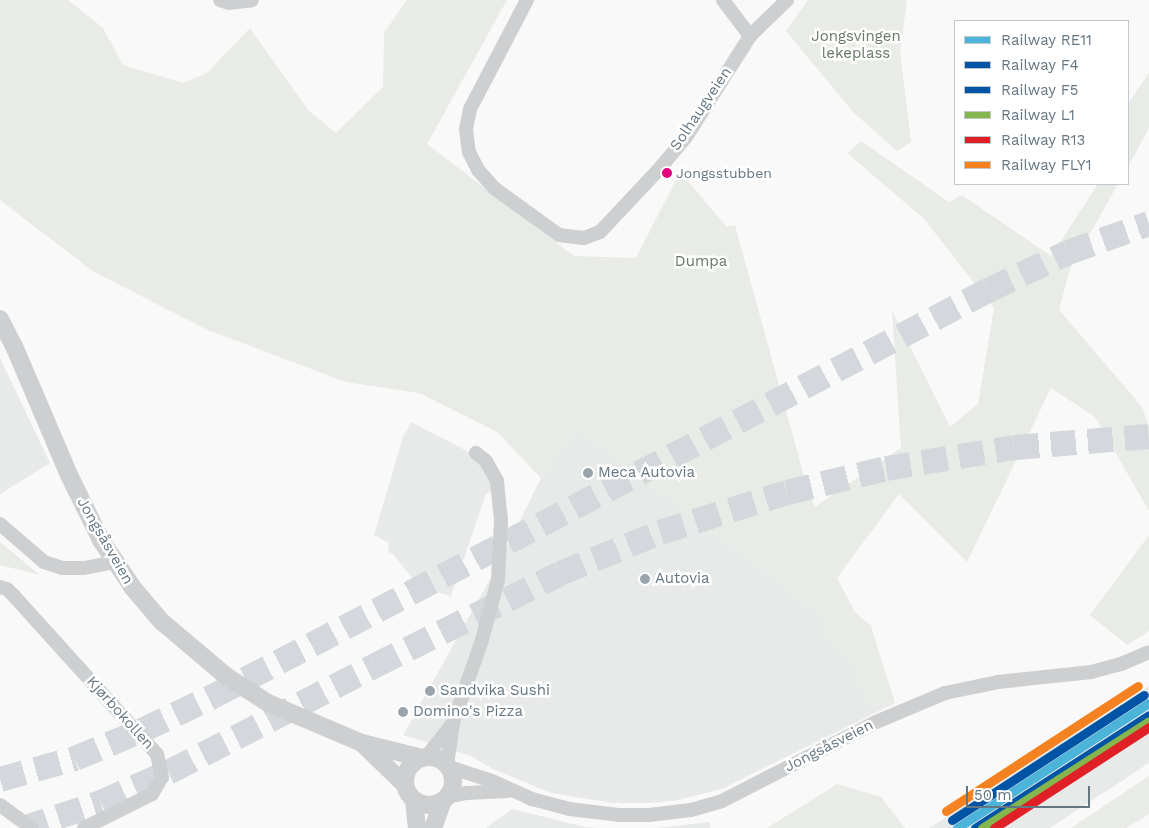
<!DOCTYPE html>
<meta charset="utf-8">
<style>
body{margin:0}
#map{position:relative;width:1149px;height:828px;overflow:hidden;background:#f9f9f9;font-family:"Work Sans",sans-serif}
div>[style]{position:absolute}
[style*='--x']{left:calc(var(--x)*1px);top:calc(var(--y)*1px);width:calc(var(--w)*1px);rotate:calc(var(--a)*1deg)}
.built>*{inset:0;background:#e8e9e9}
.green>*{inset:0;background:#e8ebe6}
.motorway-tunnel>*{height:25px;margin-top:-12.5px;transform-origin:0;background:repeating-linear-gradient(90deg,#d4d8dc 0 25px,transparent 0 37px)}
.minor>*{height:14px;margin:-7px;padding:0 7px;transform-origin:7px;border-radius:7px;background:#cecfd0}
.tertiary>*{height:18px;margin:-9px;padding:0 9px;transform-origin:9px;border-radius:9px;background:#cecfd0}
.tertiary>.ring{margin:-9px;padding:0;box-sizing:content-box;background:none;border:18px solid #cecfd0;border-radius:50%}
.rail-1>*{height:9px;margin:-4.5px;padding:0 4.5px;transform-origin:4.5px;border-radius:4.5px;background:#4cb4d8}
.rail-2>*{height:9px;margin:-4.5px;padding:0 4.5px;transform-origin:4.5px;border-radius:4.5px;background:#0054a6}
.rail-3>*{height:9px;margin:-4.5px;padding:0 4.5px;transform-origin:4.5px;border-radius:4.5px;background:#0054a6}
.rail-4>*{height:9px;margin:-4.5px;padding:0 4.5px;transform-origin:4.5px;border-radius:4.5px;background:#85b64d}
.rail-5>*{height:9px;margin:-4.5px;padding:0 4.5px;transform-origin:4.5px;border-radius:4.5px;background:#df2027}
.rail-6>*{height:9px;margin:-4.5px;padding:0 4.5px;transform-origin:4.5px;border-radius:4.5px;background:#f58220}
.dots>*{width:14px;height:14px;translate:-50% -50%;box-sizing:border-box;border:2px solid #fff;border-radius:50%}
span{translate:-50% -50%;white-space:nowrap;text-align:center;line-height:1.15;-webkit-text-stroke:5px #fff;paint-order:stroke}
.bus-label{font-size:14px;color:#657683}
.left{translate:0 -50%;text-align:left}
.park-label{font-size:15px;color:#687a64}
.street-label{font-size:15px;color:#657683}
.poi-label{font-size:15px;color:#657683}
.legend{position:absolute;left:954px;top:20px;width:175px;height:165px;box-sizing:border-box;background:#fff;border:1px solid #c1c8cd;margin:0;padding:6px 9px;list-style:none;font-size:15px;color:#657683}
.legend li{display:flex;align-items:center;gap:10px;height:25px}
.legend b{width:25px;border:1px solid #c1c8cd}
.scale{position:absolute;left:966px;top:786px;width:124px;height:22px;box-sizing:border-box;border:2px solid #657683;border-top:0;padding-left:6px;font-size:15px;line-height:18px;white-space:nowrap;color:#657683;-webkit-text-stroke:4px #fff;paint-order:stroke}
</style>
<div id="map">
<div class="built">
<div style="clip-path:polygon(0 358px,50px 463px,0 494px)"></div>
<div style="clip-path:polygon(411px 422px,486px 461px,494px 490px,486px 494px,451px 596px,420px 588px,393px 554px,388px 552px,389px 543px,374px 535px,403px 437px)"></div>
<div style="clip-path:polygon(577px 429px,822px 616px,821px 635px,852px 664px,866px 707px,895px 703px,724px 788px,679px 800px,652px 803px,613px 803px,551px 793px,493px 769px,471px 756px,403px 735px,499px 563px,541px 478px)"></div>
<div style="clip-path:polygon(1149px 686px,1149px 763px,1050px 828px,929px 828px)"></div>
<div style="clip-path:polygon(512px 809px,585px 827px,600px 828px,486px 828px)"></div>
<div style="clip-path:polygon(710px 822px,710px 828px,657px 828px,676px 826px)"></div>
</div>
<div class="green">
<div style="clip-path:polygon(0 0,68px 0,103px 28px,123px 65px,183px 83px,207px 73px,250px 28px,308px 110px,336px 133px,383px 87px,384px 33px,407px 0,507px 0,427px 144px,574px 256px,636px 258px,680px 172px,727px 227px,735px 225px,807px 487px,815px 507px,901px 448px,892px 310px,950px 427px,978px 404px,994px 308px,924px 219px,847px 153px,861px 141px,949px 202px,962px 195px,1051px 256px,1098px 184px,1118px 184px,1070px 269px,1059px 310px,1142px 407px,1149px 427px,1149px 511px,1095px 417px,1051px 388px,967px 562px,899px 494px,837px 578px,855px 612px,871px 626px,895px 703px,866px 707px,852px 664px,821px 635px,821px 615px,577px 429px,541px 478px,497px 432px,419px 393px,346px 382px,208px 330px,94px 272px,0 200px)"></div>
<div style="clip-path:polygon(808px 0,907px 0,900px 52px,911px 142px,897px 151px,853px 112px,786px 31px)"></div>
<div style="clip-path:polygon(1149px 73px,1149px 128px,1128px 167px,1128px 104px)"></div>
<div style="clip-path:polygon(1149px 535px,1149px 631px,1127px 645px,1090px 615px)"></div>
<div style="clip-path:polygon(0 542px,40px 575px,0 565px)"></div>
<div style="clip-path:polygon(1149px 776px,1149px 814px,1126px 828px,1071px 828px)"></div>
<div style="clip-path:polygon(837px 784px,881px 797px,905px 828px,767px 828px)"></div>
</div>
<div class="motorway-tunnel">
<div style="--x:0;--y:779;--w:78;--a:-15.6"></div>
<div style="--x:75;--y:758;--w:73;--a:-22.7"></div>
<div style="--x:142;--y:730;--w:79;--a:-25.6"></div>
<div style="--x:213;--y:696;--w:875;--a:-27.65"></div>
<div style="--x:988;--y:290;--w:89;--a:-25.4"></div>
<div style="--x:1068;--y:252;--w:86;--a:-19.7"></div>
<div style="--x:23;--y:828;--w:82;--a:-18.4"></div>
<div style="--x:101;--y:802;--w:76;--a:-24.2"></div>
<div style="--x:170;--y:771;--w:231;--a:-27.3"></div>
<div style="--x:375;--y:665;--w:207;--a:-26.4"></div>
<div style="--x:560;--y:573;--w:108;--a:-22.3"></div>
<div style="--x:660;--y:532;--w:133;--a:-17.5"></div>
<div style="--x:787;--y:492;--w:102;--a:-13.6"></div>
<div style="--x:886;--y:468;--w:130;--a:-9.3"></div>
<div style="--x:1014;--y:447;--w:135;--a:-4.7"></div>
</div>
<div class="minor">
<div style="--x:220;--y:0;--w:9;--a:18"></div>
<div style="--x:229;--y:3;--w:23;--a:-7"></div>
<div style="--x:527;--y:0;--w:123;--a:117.6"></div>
<div style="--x:470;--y:109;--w:20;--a:101"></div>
<div style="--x:466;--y:129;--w:23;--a:83"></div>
<div style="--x:469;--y:152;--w:20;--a:63"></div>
<div style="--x:478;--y:170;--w:24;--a:48"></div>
<div style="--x:494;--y:188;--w:80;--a:35.9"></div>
<div style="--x:559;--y:235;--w:25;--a:7"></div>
<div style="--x:584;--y:238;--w:17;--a:-21"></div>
<div style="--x:600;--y:232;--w:88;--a:-46.8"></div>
<div style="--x:660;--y:168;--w:40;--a:-50"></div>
<div style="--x:686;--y:137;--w:120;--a:-57.6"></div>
<div style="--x:750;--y:36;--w:52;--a:-44.2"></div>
<div style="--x:723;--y:0;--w:45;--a:53.1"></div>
<div style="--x:0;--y:524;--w:58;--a:40.8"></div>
<div style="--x:44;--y:562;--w:19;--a:18"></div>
<div style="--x:62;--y:568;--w:22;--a:0"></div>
<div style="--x:84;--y:568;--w:31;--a:-11"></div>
<div style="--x:0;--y:587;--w:7;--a:16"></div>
<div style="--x:7;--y:589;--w:10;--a:45"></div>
<div style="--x:14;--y:596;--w:213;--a:47.9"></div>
<div style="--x:157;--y:754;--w:24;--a:78"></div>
<div style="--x:162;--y:777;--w:20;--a:120"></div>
<div style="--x:152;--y:794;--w:76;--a:153.4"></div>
<div style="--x:426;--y:757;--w:43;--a:-51.5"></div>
<div style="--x:447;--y:765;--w:42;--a:-81.9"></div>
<div style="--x:453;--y:723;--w:88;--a:-70.7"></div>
<div style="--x:482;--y:640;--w:62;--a:-75.1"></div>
<div style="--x:498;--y:580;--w:60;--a:-87.1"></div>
<div style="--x:501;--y:520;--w:39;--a:-96"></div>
<div style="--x:497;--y:481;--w:23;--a:-119"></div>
<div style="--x:486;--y:461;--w:13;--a:-141"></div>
<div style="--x:449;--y:767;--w:45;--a:18"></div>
<div style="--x:492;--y:781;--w:44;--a:24.2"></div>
<div style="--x:532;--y:799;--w:38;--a:15"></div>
<div style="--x:569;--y:809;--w:50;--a:6.8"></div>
<div style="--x:619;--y:815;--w:30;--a:0"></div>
<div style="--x:649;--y:815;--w:42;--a:-6.8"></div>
<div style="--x:691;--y:810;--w:32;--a:-16"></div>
<div style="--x:722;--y:801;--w:173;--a:-27.2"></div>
<div style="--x:876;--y:722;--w:75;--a:-22.8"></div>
<div style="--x:945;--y:693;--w:54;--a:-11.7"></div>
<div style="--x:998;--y:682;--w:94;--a:-6.1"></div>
<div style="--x:1091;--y:672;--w:31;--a:-15"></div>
<div style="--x:1121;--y:664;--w:30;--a:-23"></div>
<div style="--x:447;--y:797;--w:19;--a:-12"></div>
<div style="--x:466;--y:793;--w:42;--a:-2.7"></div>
<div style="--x:0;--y:805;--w:39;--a:36"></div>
</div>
<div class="tertiary">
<div style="--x:0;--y:319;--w:30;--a:63"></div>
<div style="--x:14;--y:346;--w:142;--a:66.9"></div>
<div style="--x:70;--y:477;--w:70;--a:63.8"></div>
<div style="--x:101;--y:540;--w:58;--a:56.3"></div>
<div style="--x:133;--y:588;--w:43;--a:49.7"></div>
<div style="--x:161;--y:621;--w:85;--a:40.2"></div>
<div style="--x:226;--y:676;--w:50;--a:32.7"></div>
<div style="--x:268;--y:703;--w:102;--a:23.1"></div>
<div style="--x:362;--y:743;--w:62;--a:14"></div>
<div style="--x:362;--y:743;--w:60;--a:44.3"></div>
<div class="ring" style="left:405px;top:757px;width:30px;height:30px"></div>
<div style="--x:414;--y:800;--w:28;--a:84"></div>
<div style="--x:433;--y:828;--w:29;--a:-70"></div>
</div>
<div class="rail-1">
<div style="--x:957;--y:828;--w:229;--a:-33.1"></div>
</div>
<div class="rail-2">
<div style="--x:975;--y:828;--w:207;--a:-33"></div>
</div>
<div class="rail-3">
<div style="--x:952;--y:820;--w:229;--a:-33.1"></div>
</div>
<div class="rail-4">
<div style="--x:982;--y:828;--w:198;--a:-32.6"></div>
</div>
<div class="rail-5">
<div style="--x:994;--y:828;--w:185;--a:-33.1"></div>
</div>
<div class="rail-6">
<div style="--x:946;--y:811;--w:229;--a:-33.1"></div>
</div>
<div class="dots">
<div style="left:667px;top:173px;background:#e5007d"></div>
<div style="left:588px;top:473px;background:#99a4ac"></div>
<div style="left:645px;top:579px;background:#99a4ac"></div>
<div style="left:430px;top:691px;background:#99a4ac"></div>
<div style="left:403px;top:712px;background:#99a4ac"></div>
</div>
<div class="bus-label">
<span class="left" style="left:676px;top:173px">Jongsstubben</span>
</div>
<div class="park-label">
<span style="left:856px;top:45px">Jongsvingen<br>lekeplass</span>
<span style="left:701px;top:262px">Dumpa</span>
</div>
<div class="street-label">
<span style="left:701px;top:109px;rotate:-56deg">Solhaugveien</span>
<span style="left:105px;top:541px;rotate:60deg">Jongsåsveien</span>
<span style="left:120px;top:713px;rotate:48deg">Kjørbokollen</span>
<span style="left:829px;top:746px;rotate:-27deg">Jongsåsveien</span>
</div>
<div class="poi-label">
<span class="left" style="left:598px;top:473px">Meca Autovia</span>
<span class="left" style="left:655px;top:579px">Autovia</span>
<span class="left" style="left:440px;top:691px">Sandvika Sushi</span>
<span class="left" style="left:413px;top:712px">Domino's Pizza</span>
</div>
<ul class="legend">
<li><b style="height:6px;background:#4cb4d8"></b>Railway RE11</li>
<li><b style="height:6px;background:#0054a6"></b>Railway F4</li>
<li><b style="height:6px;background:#0054a6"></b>Railway F5</li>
<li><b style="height:6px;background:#85b64d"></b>Railway L1</li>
<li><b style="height:6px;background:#df2027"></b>Railway R13</li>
<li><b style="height:6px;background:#f58220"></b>Railway FLY1</li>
</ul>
<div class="scale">50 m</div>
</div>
